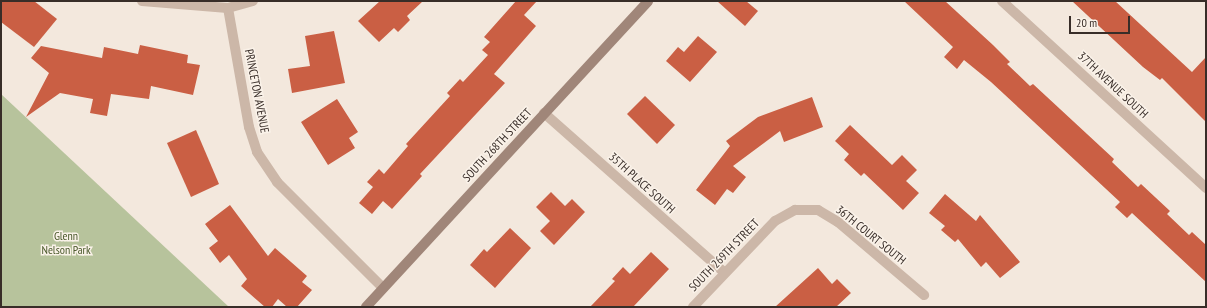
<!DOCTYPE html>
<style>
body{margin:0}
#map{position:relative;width:1207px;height:308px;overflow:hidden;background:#f3e8dd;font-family:"PT Sans Narrow",sans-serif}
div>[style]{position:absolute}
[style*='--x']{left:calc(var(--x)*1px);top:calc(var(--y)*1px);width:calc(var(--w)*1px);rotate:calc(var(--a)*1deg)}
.green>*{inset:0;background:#b7c39c}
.building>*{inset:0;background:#ca5f44}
.street>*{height:10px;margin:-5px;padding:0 5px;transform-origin:5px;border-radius:5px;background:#ccb7a8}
.secondary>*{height:10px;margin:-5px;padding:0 5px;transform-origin:5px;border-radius:5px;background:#a08679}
span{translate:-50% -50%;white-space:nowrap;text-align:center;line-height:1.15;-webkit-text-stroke:3px #faf2e9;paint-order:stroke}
.street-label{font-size:12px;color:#382d28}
.park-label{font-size:12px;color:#49582b}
.frame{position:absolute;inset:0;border:2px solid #382d28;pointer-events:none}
.scale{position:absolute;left:1069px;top:16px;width:61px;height:18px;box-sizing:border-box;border:2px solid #382d28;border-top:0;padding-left:5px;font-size:12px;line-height:14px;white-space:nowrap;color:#382d28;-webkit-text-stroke:3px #faf2e9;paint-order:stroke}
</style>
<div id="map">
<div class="green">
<div style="clip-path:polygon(1px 94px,229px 307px,1px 307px)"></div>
</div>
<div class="building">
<div style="clip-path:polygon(1px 1px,34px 1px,57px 19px,34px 47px,1px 22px)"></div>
<div style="clip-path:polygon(380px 1px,423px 1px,407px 16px,410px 20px,398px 32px,394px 28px,379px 42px,358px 21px)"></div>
<div style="clip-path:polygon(516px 1px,537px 1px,524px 15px,536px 26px,494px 74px,505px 83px,420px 174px,422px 176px,392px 209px,383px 201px,372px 214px,359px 203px,373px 187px,367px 182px,379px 169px,384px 174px,408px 146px,406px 144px,450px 96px,447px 93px,460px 79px,463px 82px,488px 55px,482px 50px,490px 42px,484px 37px)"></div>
<div style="clip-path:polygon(717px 1px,746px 1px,758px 11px,745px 26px)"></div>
<div style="clip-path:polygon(904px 1px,945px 1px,993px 45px,1010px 62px,1007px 64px,1030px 86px,1033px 84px,1114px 159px,1112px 162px,1138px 187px,1141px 184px,1170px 211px,1167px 214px,1189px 235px,1192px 232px,1206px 245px,1206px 282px,1132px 213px,1127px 218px,1115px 207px,1120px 202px,991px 82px,964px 60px,957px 69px,944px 57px,953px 47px)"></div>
<div style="clip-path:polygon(1072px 1px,1115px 1px,1192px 72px,1206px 57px,1206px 122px,1162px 78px,1160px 80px,1143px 67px)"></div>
<div style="clip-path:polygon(334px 31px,345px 83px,292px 93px,288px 69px,310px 66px,305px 36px)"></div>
<div style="clip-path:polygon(698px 36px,717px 52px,690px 82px,666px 61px,678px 47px,684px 52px)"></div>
<div style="clip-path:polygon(140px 45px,188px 55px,187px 63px,200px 65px,193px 95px,151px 86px,149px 99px,111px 94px,107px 116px,90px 113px,93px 99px,60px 93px,26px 117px,49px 73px,31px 58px,41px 46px,102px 58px,104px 47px,138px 54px)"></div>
<div style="clip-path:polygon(645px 96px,675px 125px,657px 144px,627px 114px)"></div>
<div style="clip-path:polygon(812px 97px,823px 127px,784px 142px,780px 131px,733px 166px,746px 177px,733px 193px,727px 189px,715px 205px,696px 190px,730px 146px,726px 141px,758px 117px)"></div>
<div style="clip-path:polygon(337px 99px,358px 132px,349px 138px,355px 148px,328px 165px,301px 122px)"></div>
<div style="clip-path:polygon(850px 125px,892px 165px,902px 155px,917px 170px,906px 181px,919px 193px,903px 210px,864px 173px,861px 176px,844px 160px,849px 154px,835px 141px)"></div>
<div style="clip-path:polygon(196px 130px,219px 184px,191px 197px,167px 143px)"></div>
<div style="clip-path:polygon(551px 192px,565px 206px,572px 199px,585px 212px,554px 245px,540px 231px,550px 221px,536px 207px)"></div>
<div style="clip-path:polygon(945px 194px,976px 221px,980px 215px,1020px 262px,1000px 278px,986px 262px,981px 267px,958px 239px,955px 242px,941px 230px,945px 226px,929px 213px)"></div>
<div style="clip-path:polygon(230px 205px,268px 256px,275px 248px,307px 276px,302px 282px,312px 290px,297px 307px,287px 307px,278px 299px,272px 307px,265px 307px,241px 286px,247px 279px,229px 255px,220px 263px,209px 248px,218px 241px,205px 224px)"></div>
<div style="clip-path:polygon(510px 228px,531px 248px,495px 288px,470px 265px,484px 249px,487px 252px)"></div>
<div style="clip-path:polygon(651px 252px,669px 269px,633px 307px,590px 307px,615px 281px,612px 279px,623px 267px,630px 274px)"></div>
<div style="clip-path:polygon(818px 268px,832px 284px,837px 279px,851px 293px,836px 307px,775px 307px)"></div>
</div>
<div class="street">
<div style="--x:142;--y:1;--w:86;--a:4.7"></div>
<div style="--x:228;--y:8;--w:26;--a:-16"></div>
<div style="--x:1002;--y:1;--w:277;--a:42.5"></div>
<div style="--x:228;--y:8;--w:121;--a:80"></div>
<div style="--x:249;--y:127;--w:26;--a:72"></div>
<div style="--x:257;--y:152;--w:36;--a:56"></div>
<div style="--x:277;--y:182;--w:150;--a:45"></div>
<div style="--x:544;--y:113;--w:240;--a:41.5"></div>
<div style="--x:693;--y:307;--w:119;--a:-46.4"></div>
<div style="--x:775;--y:221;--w:23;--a:-29"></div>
<div style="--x:795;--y:210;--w:23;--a:0"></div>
<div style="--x:818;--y:210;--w:23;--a:31"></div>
<div style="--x:838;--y:222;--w:113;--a:40.3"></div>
</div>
<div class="secondary">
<div style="--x:366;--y:307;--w:416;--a:-47.3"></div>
</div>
<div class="street-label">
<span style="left:1113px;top:85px;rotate:43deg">37TH AVENUE SOUTH</span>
<span style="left:257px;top:91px;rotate:79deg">PRINCETON AVENUE</span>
<span style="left:497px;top:145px;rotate:-47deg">SOUTH 268TH STREET</span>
<span style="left:642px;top:183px;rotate:42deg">35TH PLACE SOUTH</span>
<span style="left:871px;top:235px;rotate:39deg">36TH COURT SOUTH</span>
<span style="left:724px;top:255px;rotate:-46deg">SOUTH 269TH STREET</span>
</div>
<div class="park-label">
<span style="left:66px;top:243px">Glenn<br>Nelson Park</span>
</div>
<div class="frame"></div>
<div class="scale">20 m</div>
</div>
